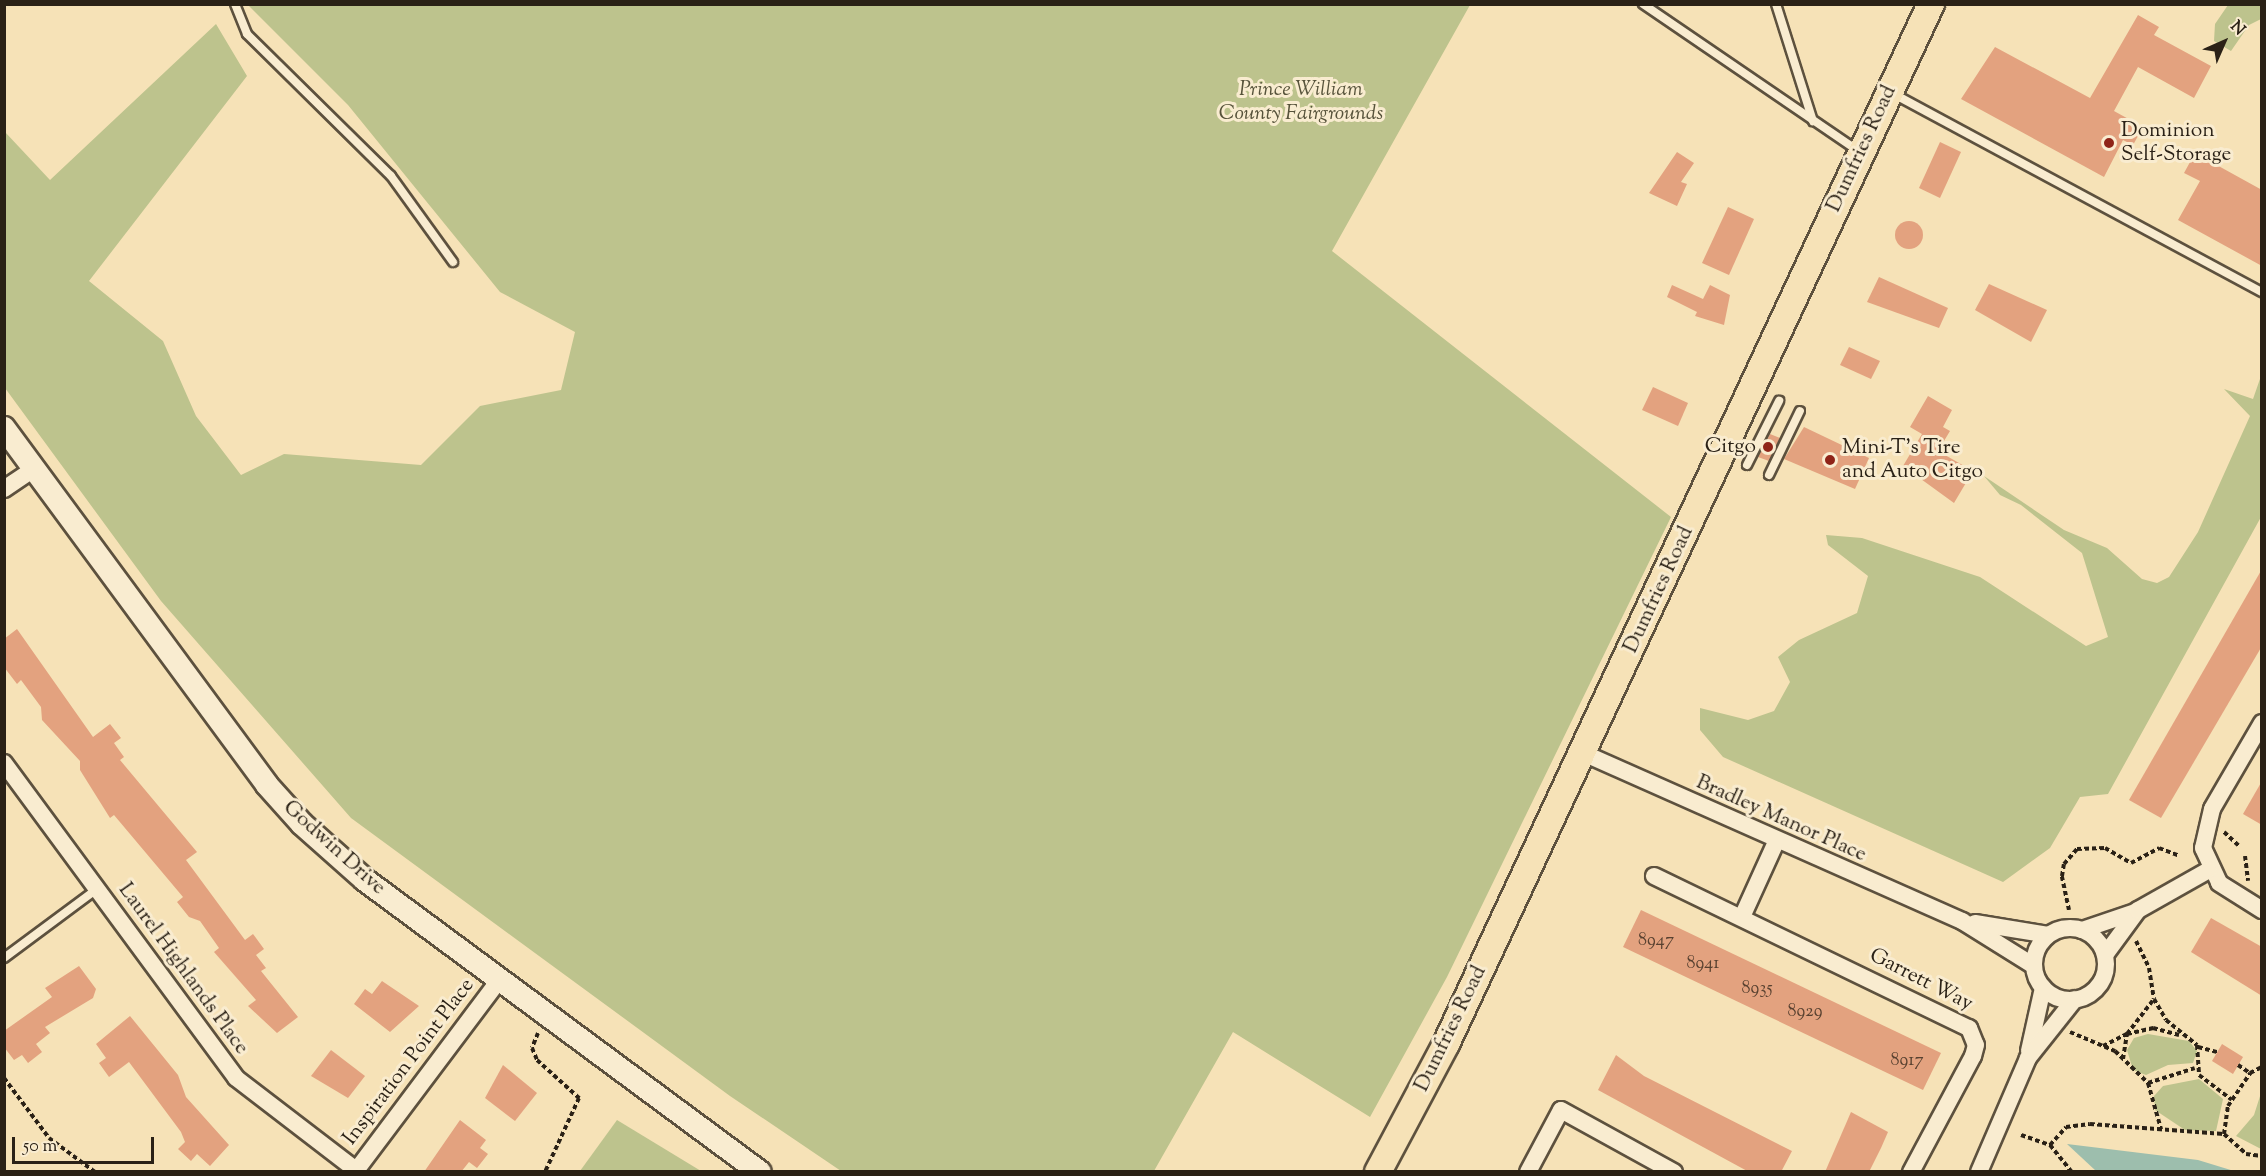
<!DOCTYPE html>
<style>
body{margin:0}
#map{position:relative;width:2266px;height:1176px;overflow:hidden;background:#f6e2b7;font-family:"Sorts Mill Goudy",serif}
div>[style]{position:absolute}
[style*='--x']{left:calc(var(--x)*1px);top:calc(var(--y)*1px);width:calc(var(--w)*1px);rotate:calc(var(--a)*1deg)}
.green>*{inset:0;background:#bdc38d}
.water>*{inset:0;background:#9dbead}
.building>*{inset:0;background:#e3a27f}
.round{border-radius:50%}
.path>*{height:4px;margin-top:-2px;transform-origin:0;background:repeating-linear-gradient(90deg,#2a2116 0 4.5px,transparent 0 7.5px)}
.roads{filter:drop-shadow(2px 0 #5d513e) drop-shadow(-2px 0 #5d513e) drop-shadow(0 2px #5d513e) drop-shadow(0 -2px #5d513e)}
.lane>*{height:8px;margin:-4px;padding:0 4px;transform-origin:4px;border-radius:4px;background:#f9ecd0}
.street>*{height:16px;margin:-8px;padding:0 8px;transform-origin:8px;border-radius:8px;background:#f9ecd0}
.street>.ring{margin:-8px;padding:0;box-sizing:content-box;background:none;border:16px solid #f9ecd0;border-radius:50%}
.secondary>*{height:22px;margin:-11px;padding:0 11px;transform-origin:11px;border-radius:11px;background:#f9ecd0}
.primary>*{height:26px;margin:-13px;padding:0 13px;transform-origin:13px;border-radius:13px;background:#f6e2b7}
.dots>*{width:16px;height:16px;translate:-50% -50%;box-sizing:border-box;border:3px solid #f9ecd0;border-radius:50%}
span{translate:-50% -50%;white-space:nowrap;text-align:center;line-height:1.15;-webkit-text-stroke:6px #f9ecd0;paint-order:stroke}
.number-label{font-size:18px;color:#584130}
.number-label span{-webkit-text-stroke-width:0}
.park-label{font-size:21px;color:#56523a;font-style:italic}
.poi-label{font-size:21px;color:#2a2116}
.left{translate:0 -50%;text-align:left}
.right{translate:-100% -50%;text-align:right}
.street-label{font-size:21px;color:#2a2116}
.frame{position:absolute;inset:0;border:6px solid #2a2116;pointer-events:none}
.north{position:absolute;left:2194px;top:12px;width:60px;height:60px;-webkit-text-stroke:4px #f9ecd0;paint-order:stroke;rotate:45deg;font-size:16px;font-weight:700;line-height:24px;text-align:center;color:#2a2116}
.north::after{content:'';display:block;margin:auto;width:21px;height:27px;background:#2a2116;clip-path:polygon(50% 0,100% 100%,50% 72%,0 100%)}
.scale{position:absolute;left:12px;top:1137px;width:142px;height:27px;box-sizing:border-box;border:3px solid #2a2116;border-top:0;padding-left:8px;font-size:18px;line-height:21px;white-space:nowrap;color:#2a2116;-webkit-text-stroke:4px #f9ecd0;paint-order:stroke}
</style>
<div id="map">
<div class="green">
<div style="clip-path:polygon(248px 5px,1470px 5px,1332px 251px,1671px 517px,1447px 977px,1370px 1117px,1233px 1032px,1154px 1171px,841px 1171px,730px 1096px,351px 818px,161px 601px,5px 388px,5px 132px,50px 180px,216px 24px,247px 76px,89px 281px,163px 341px,196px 416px,241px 475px,284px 454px,421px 465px,480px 406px,561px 390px,575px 332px,500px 292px,348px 105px)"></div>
<div style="clip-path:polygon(2228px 5px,2261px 5px,2261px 19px,2249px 25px,2231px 51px,2214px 41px,2215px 24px)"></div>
<div style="clip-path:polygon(2261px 376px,2261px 517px,2108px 794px,2080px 797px,2050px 848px,2003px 882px,1723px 757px,1700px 730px,1700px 708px,1748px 720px,1774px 711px,1790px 682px,1778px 657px,1799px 640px,1857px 613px,1868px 576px,1828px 545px,1826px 535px,1862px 538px,1980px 577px,2086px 646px,2108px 637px,2082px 553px,2021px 505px,2000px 495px,1984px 476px,2064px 530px,2107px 548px,2142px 579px,2157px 583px,2169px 577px,2198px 532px,2250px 416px,2224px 389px,2253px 399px)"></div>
<div style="clip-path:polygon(2148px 1034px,2189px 1041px,2197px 1051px,2193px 1063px,2168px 1065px,2146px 1075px,2133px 1070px,2127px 1050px,2134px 1038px)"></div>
<div style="clip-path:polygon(2199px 1079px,2223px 1099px,2216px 1131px,2185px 1130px,2155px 1110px,2154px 1096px,2163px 1086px)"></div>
<div style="clip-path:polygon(2261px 1093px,2262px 1149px,2261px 1149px,2236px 1136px,2254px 1115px)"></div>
<div style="clip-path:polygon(617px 1120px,701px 1171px,580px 1171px)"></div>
</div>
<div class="water">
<div style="clip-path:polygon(2067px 1144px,2198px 1160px,2234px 1171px,2096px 1171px)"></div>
</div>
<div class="building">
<div style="clip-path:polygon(2138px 15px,2159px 27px,2154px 35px,2211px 66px,2194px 98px,2138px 67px,2114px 111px,2143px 127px,2133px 145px,2123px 140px,2104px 177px,1961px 99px,1995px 47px,2090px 98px)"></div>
<div style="clip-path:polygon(1940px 142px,1961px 152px,1940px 198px,1919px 188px)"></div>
<div style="clip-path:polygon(1677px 152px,1694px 163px,1681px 182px,1687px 184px,1677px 206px,1649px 193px)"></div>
<div style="clip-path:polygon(2195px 153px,2262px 190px,2262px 266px,2178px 220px,2200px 181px,2184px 173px)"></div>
<div style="clip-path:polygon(1728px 207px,1754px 219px,1729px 275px,1702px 263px)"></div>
<div class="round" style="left:1895px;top:221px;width:28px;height:28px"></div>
<div style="clip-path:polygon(1879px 277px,1948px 308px,1939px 328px,1867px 302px)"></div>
<div style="clip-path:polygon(1989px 284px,2047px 310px,2031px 342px,1975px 310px)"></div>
<div style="clip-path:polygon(1672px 285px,1703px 299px,1710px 285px,1730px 295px,1724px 325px,1695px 316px,1697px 312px,1667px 297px)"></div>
<div style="clip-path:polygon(1849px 347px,1880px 361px,1871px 379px,1840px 365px)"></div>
<div style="clip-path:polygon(1653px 387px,1688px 403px,1678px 426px,1642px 410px)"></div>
<div style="clip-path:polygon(1928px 396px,1952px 410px,1943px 427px,1950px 431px,1938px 451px,1973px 471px,1954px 503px,1903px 466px,1922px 434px,1910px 427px)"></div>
<div style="clip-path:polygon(1804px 427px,1869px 458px,1855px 489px,1784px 459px)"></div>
<div style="clip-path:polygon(1770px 434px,1780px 438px,1769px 461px,1758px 457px)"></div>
<div style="clip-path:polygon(2262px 569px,2262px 646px,2161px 818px,2129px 800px)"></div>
<div style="clip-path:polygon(17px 629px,93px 737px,110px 724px,121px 738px,114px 743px,124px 757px,120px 760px,197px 852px,186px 860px,245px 940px,253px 934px,264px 949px,256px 955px,266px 968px,261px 971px,298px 1017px,277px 1033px,248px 1006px,256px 1000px,214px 952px,219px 948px,200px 921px,189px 917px,177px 902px,183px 897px,114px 815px,110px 818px,80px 770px,80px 761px,42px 720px,41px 707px,21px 680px,17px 684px,4px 667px,4px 639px)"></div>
<div style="clip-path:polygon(2262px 781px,2262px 825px,2243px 814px)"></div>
<div style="clip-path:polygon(1641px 910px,1941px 1053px,1923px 1090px,1623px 947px)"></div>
<div style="clip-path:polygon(2211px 918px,2262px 947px,2262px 996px,2191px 952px)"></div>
<div style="clip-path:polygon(79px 966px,96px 989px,93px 998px,45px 1027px,50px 1033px,36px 1044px,42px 1052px,28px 1063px,22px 1055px,14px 1060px,4px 1047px,4px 1031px,52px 997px,45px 988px)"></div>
<div style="clip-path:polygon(382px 981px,419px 1006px,390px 1032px,354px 1004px,365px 989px,372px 994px)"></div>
<div style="clip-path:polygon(130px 1016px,178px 1075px,186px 1097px,229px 1145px,210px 1166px,197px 1154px,191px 1161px,178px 1149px,185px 1142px,181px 1132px,129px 1062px,109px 1077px,99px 1063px,106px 1058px,96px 1044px)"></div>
<div style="clip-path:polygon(2222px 1044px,2243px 1057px,2233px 1074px,2212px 1061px)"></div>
<div style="clip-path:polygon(331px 1050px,365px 1076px,348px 1098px,311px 1076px)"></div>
<div style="clip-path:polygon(1616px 1055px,1644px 1076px,1792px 1151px,1781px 1172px,1749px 1172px,1598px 1090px)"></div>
<div style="clip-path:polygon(503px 1065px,537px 1093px,515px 1121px,485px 1098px)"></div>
<div style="clip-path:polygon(1851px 1112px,1888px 1132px,1881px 1148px,1869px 1172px,1825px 1172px)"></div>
<div style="clip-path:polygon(460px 1120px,486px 1140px,480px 1148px,488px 1154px,477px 1168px,469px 1162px,461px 1172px,424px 1172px)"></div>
</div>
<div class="path">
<div style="--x:2224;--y:832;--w:21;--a:43"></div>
<div style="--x:2245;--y:856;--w:25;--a:83"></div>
<div style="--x:2069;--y:910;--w:35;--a:-102"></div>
<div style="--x:2062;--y:876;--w:12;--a:-81"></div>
<div style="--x:2064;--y:864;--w:20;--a:-49"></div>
<div style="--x:2077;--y:849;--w:28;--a:-2"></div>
<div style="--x:2105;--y:848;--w:30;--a:30"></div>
<div style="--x:2131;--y:863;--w:32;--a:-28"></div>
<div style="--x:2159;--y:848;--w:22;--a:21"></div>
<div style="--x:2136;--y:941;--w:30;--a:64"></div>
<div style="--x:2149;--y:968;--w:31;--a:81"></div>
<div style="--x:2070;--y:1032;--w:49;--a:22.9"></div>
<div style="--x:2115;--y:1051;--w:46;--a:44.1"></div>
<div style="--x:2148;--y:1083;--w:48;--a:74.2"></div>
<div style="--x:538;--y:1033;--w:16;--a:112"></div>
<div style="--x:532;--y:1048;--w:13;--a:67"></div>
<div style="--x:537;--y:1060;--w:57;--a:42.1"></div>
<div style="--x:579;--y:1098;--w:81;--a:114.7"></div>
<div style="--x:2103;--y:1046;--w:27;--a:-27"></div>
<div style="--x:2127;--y:1034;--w:44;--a:-52.4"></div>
<div style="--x:2154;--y:999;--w:24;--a:60"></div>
<div style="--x:2166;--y:1020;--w:40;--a:39"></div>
<div style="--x:2197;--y:1045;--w:30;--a:86"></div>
<div style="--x:2199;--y:1075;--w:41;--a:37.1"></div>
<div style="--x:2198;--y:1047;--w:20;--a:15"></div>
<div style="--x:2123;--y:1059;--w:25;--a:-81"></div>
<div style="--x:2127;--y:1034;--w:27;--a:-13"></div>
<div style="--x:2153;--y:1028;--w:27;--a:15"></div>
<div style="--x:2238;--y:1065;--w:14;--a:34"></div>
<div style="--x:4;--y:1078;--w:75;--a:53.1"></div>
<div style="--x:49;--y:1138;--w:57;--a:36.5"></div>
<div style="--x:2148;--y:1083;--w:49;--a:-17.7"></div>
<div style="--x:2224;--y:1134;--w:30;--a:42"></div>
<div style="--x:2246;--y:1154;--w:16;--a:7"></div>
<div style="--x:2021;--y:1135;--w:31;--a:19"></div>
<div style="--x:2050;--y:1145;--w:24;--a:-48"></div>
<div style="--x:2066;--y:1127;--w:24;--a:-7"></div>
<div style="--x:2090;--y:1124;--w:134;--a:4.3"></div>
<div style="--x:2224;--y:1134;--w:28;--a:-82"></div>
<div style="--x:2228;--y:1106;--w:40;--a:-56"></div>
<div style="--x:2250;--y:1073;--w:13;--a:-27"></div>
<div style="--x:2050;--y:1145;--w:35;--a:51"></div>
</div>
<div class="roads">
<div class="lane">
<div style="--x:235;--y:4;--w:32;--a:68"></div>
<div style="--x:247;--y:34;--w:202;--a:44.6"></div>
<div style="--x:391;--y:176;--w:106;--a:54.2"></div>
<div style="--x:1643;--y:4;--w:263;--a:34.3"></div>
<div style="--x:1776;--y:4;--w:123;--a:72.5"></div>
<div style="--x:1892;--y:93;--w:420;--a:28.3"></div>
<div style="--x:1747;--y:465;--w:72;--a:-63.4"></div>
<div style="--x:1769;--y:475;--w:71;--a:-64.2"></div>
<div style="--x:4;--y:958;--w:116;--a:-36.6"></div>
</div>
<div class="street">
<div style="--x:4;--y:489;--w:36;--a:-34"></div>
<div style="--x:2262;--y:723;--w:99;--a:120.2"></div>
<div style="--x:2212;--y:809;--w:40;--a:103"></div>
<div style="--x:2203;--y:848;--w:38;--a:65"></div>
<div style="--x:2219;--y:883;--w:51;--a:32.1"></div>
<div style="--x:1583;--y:753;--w:415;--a:23.9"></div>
<div style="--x:1962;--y:921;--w:85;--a:32"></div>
<div style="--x:4;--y:763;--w:391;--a:53.6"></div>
<div style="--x:236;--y:1078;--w:151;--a:37.5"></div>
<div style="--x:1654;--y:876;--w:350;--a:25.8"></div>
<div style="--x:1969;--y:1028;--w:18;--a:68"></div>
<div style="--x:1976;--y:1045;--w:11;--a:105"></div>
<div style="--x:1973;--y:1056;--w:132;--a:118.1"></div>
<div style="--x:1742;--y:917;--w:82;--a:-65.6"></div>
<div style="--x:1975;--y:923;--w:74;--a:9.3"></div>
<div class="ring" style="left:2034px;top:928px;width:56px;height:56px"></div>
<div style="--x:2082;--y:930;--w:56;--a:-18.8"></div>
<div style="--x:2105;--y:955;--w:56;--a:-53.7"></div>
<div style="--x:2138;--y:910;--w:81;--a:-29.4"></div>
<div style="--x:2029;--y:1051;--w:65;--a:-77.5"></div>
<div style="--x:355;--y:1172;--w:240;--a:-53.1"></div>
<div style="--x:1528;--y:1172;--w:70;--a:-62"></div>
<div style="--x:1561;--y:1110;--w:129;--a:28.8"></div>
<div style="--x:1979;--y:1172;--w:124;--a:-66.7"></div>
<div style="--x:2028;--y:1058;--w:75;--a:-51.5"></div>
</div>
<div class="secondary">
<div style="--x:4;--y:428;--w:443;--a:53.6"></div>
<div style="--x:267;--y:785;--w:52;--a:48.1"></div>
<div style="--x:302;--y:824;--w:84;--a:41.6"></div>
<div style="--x:365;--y:880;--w:491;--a:36.5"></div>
</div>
<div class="primary">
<div style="--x:1378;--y:1172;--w:145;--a:-62"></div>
<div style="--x:1446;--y:1044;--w:1148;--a:-65"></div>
</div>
</div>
<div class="dots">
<div style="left:2109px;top:143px;background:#8f2418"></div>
<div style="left:1768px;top:447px;background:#8f2418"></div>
<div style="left:1830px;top:460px;background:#8f2418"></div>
</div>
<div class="number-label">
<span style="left:1656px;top:941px">8947</span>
<span style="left:1703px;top:964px">8941</span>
<span style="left:1757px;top:989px">8935</span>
<span style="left:1805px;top:1012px">8929</span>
<span style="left:1907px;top:1061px">8917</span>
</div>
<div class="park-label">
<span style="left:1301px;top:102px">Prince William<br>County Fairgrounds</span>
</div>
<div class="poi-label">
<span class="left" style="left:2121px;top:143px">Dominion<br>Self-Storage</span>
<span class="right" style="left:1756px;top:447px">Citgo</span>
<span class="left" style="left:1842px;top:460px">Mini-T's Tire<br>and Auto Citgo</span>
</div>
<div class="street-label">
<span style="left:1862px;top:149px;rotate:-65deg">Dumfries Road</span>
<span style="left:1659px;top:590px;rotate:-65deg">Dumfries Road</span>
<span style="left:1781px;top:819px;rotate:24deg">Bradley Manor Place</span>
<span style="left:334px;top:848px;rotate:42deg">Godwin Drive</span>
<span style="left:183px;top:969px;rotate:54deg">Laurel Highlands Place</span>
<span style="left:1921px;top:980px;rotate:27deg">Garrett Way</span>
<span style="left:1451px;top:1029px;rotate:-64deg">Dumfries Road</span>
<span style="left:409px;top:1062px;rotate:-53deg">Inspiration Point Place</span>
</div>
<div class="frame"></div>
<div class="north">N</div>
<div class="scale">50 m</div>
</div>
